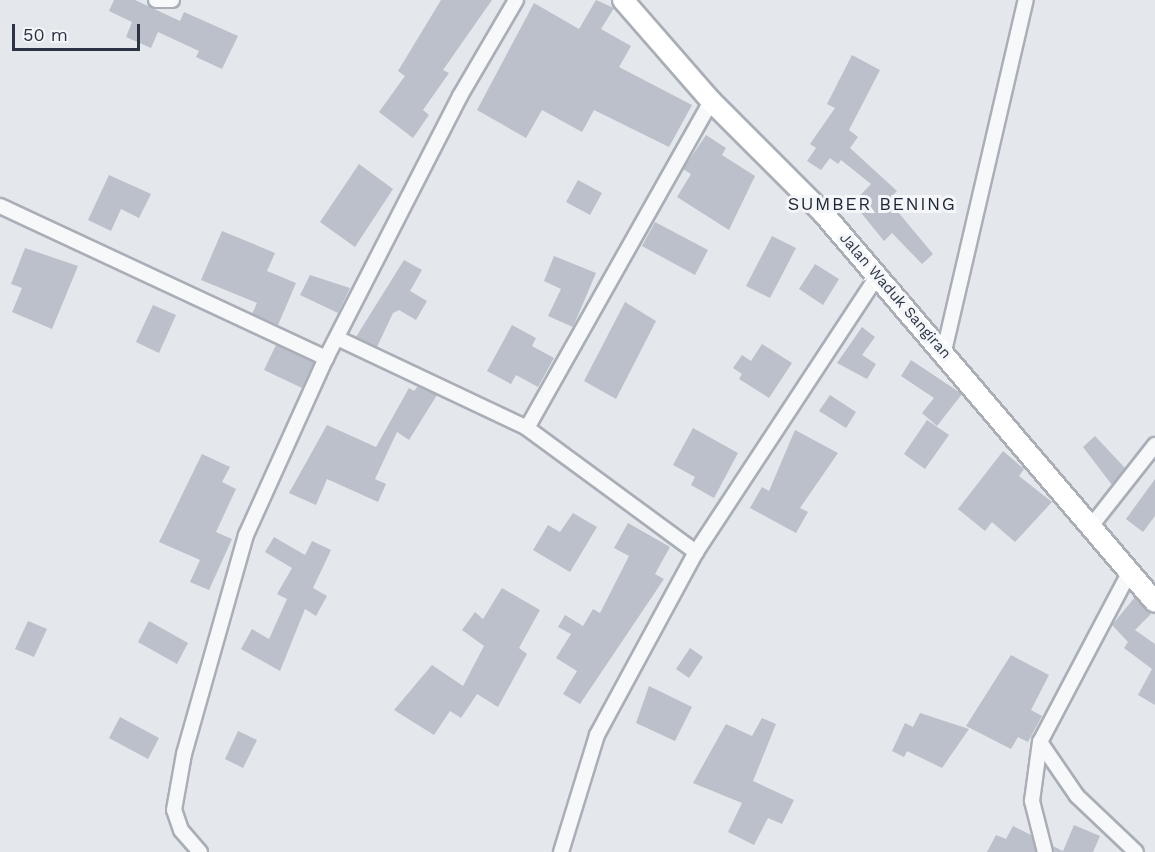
<!DOCTYPE html>
<style>
body{margin:0}
#map{position:relative;width:1155px;height:852px;overflow:hidden;background:#e4e7ec;font-family:"Work Sans",sans-serif}
div>[style]{position:absolute}
[style*='--x']{left:calc(var(--x)*1px);top:calc(var(--y)*1px);width:calc(var(--w)*1px);rotate:calc(var(--a)*1deg)}
.building>*{inset:0;background:#bbc0ca}
.roads{filter:drop-shadow(2px 0 #a9aeb7) drop-shadow(-2px 0 #a9aeb7) drop-shadow(0 2px #a9aeb7) drop-shadow(0 -2px #a9aeb7)}
.street>*{height:14px;margin:-7px;padding:0 7px;transform-origin:7px;border-radius:7px;background:#f7f8fa}
.secondary>*{height:20px;margin:-10px;padding:0 10px;transform-origin:10px;border-radius:10px;background:#fff}
span{translate:-50% -50%;white-space:nowrap;text-align:center;line-height:1.15;-webkit-text-stroke:6px #f4f6f9;paint-order:stroke}
.street-label{font-size:15px;color:#2b3445}
.quarter-label{font-size:18px;color:#1d2536;letter-spacing:1.5px}
.scale{position:absolute;left:12px;top:24px;width:128px;height:27px;box-sizing:border-box;border:3px solid #2b3445;border-top:0;padding-left:8px;font-size:18px;line-height:21px;white-space:nowrap;color:#2b3445;-webkit-text-stroke:4px #f4f6f9;paint-order:stroke}
</style>
<div id="map">
<div class="building">
<div style="clip-path:polygon(114px 0,135px 0,180px 21px,184px 12px,238px 36px,222px 69px,196px 57px,199px 51px,158px 32px,151px 48px,126px 37px,132px 22px,109px 11px)"></div>
<div style="clip-path:polygon(441px 0,492px 0,443px 70px,449px 73px,423px 110px,429px 115px,413px 138px,379px 112px,405px 76px,398px 71px)"></div>
<div style="clip-path:polygon(596px 0,614px 8px,601px 29px,631px 46px,619px 67px,692px 105px,669px 147px,594px 110px,582px 132px,542px 110px,526px 138px,477px 110px,534px 3px,579px 29px)"></div>
<div style="clip-path:polygon(852px 55px,880px 70px,849px 130px,858px 137px,850px 148px,897px 191px,888px 200px,933px 254px,922px 264px,892px 233px,884px 241px,853px 203px,871px 184px,841px 160px,838px 164px,830px 158px,821px 170px,807px 161px,816px 148px,810px 144px,835px 108px,827px 104px)"></div>
<div style="clip-path:polygon(706px 135px,726px 148px,722px 155px,755px 176px,729px 230px,677px 197px,691px 174px,683px 169px)"></div>
<div style="clip-path:polygon(359px 164px,393px 189px,355px 247px,320px 222px)"></div>
<div style="clip-path:polygon(109px 175px,151px 194px,139px 218px,121px 209px,111px 231px,88px 220px)"></div>
<div style="clip-path:polygon(578px 180px,602px 193px,590px 215px,566px 202px)"></div>
<div style="clip-path:polygon(655px 222px,708px 250px,695px 275px,642px 246px)"></div>
<div style="clip-path:polygon(222px 231px,275px 253px,267px 271px,296px 283px,278px 325px,252px 314px,257px 303px,201px 280px)"></div>
<div style="clip-path:polygon(772px 236px,796px 248px,770px 298px,746px 286px)"></div>
<div style="clip-path:polygon(25px 248px,78px 266px,52px 329px,12px 312px,22px 288px,11px 284px)"></div>
<div style="clip-path:polygon(554px 256px,596px 273px,573px 327px,548px 316px,561px 289px,544px 281px)"></div>
<div style="clip-path:polygon(404px 260px,422px 270px,410px 291px,427px 301px,416px 320px,399px 310px,393px 313px,377px 347px,356px 337px)"></div>
<div style="clip-path:polygon(815px 264px,839px 279px,823px 305px,799px 289px)"></div>
<div style="clip-path:polygon(310px 275px,350px 288px,338px 313px,300px 295px)"></div>
<div style="clip-path:polygon(625px 302px,656px 321px,616px 399px,584px 381px)"></div>
<div style="clip-path:polygon(153px 305px,176px 315px,159px 353px,136px 342px)"></div>
<div style="clip-path:polygon(512px 325px,536px 338px,532px 346px,554px 358px,538px 387px,516px 375px,511px 384px,487px 371px)"></div>
<div style="clip-path:polygon(862px 327px,875px 337px,862px 355px,876px 364px,867px 379px,837px 363px)"></div>
<div style="clip-path:polygon(762px 344px,792px 363px,769px 398px,739px 379px,742px 374px,733px 368px,742px 355px,751px 361px)"></div>
<div style="clip-path:polygon(276px 345px,314px 362px,302px 388px,264px 370px)"></div>
<div style="clip-path:polygon(911px 360px,962px 394px,937px 426px,922px 413px,934px 398px,901px 376px)"></div>
<div style="clip-path:polygon(418px 386px,437px 395px,409px 440px,397px 432px,375px 479px,386px 484px,378px 502px,327px 479px,316px 505px,289px 493px,327px 425px,376px 447px,409px 388px,414px 391px)"></div>
<div style="clip-path:polygon(830px 395px,856px 412px,846px 428px,819px 411px)"></div>
<div style="clip-path:polygon(927px 420px,949px 435px,925px 469px,904px 454px)"></div>
<div style="clip-path:polygon(693px 428px,738px 453px,714px 498px,691px 485px,695px 477px,673px 465px)"></div>
<div style="clip-path:polygon(795px 430px,838px 453px,800px 508px,808px 512px,796px 533px,750px 508px,762px 487px,769px 491px)"></div>
<div style="clip-path:polygon(1095px 436px,1125px 468px,1112px 485px,1083px 447px)"></div>
<div style="clip-path:polygon(1003px 451px,1024px 469px,1019px 476px,1052px 502px,1015px 542px,992px 522px,985px 531px,958px 509px)"></div>
<div style="clip-path:polygon(202px 454px,230px 467px,222px 482px,236px 489px,216px 532px,232px 539px,209px 590px,190px 582px,200px 560px,159px 542px)"></div>
<div style="clip-path:polygon(1155px 479px,1155px 516px,1143px 532px,1126px 519px)"></div>
<div style="clip-path:polygon(573px 513px,597px 527px,570px 572px,533px 550px,548px 525px,560px 532px)"></div>
<div style="clip-path:polygon(628px 523px,670px 547px,655px 574px,664px 579px,580px 704px,563px 694px,577px 671px,556px 658px,571px 634px,558px 627px,565px 615px,583px 626px,593px 609px,600px 613px,629px 556px,614px 548px)"></div>
<div style="clip-path:polygon(274px 537px,305px 555px,312px 541px,331px 550px,313px 588px,327px 596px,316px 616px,305px 609px,280px 671px,241px 649px,252px 629px,269px 639px,287px 599px,277px 594px,292px 568px,265px 552px)"></div>
<div style="clip-path:polygon(502px 588px,540px 610px,519px 648px,527px 654px,498px 707px,477px 694px,461px 718px,450px 711px,434px 735px,394px 710px,432px 665px,463px 686px,484px 646px,462px 630px,475px 612px,483px 619px)"></div>
<div style="clip-path:polygon(1135px 597px,1151px 614px,1135px 630px,1155px 644px,1155px 705px,1138px 695px,1152px 669px,1124px 648px,1128px 642px,1112px 625px)"></div>
<div style="clip-path:polygon(28px 621px,47px 629px,34px 657px,15px 649px)"></div>
<div style="clip-path:polygon(149px 621px,188px 643px,177px 664px,138px 642px)"></div>
<div style="clip-path:polygon(690px 648px,703px 657px,689px 678px,676px 669px)"></div>
<div style="clip-path:polygon(1011px 655px,1049px 675px,1031px 710px,1042px 716px,1028px 742px,1018px 737px,1011px 749px,966px 726px)"></div>
<div style="clip-path:polygon(649px 686px,692px 707px,675px 741px,636px 723px)"></div>
<div style="clip-path:polygon(920px 713px,969px 729px,942px 768px,907px 751px,904px 757px,892px 751px,905px 723px,913px 727px)"></div>
<div style="clip-path:polygon(120px 717px,159px 738px,148px 759px,109px 738px)"></div>
<div style="clip-path:polygon(762px 718px,776px 724px,753px 781px,794px 800px,782px 824px,768px 818px,754px 845px,728px 832px,742px 803px,693px 783px,726px 724px,752px 736px)"></div>
<div style="clip-path:polygon(238px 731px,257px 740px,243px 768px,225px 759px)"></div>
<div style="clip-path:polygon(1074px 825px,1100px 836px,1093px 852px,1054px 852px,1053px 846px,1063px 851px)"></div>
<div style="clip-path:polygon(1013px 826px,1031px 835px,1036px 852px,987px 852px,996px 835px,1006px 839px)"></div>
</div>
<div class="roads">
<div class="street">
<div style="--x:156;--y:0;--w:16;--a:0"></div>
<div style="--x:0;--y:206;--w:360;--a:25"></div>
<div style="--x:337;--y:338;--w:210;--a:25.3"></div>
<div style="--x:527;--y:428;--w:210;--a:36.3"></div>
<div style="--x:944;--y:351;--w:360;--a:-76.9"></div>
<div style="--x:527;--y:428;--w:375;--a:-60.6"></div>
<div style="--x:1092;--y:525;--w:102;--a:-51.8"></div>
<div style="--x:1040;--y:742;--w:65;--a:55.6"></div>
<div style="--x:1077;--y:796;--w:81;--a:43.5"></div>
<div style="--x:200;--y:852;--w:29;--a:-131"></div>
<div style="--x:181;--y:830;--w:21;--a:-109"></div>
<div style="--x:174;--y:810;--w:57;--a:-79.9"></div>
<div style="--x:184;--y:754;--w:228;--a:-74.2"></div>
<div style="--x:246;--y:535;--w:194;--a:-65.7"></div>
<div style="--x:326;--y:358;--w:294;--a:-62.9"></div>
<div style="--x:460;--y:96;--w:111;--a:-59.7"></div>
<div style="--x:561;--y:852;--w:122;--a:-72.9"></div>
<div style="--x:597;--y:735;--w:208;--a:-61.6"></div>
<div style="--x:696;--y:552;--w:328;--a:-56.7"></div>
<div style="--x:1045;--y:852;--w:53;--a:-104.3"></div>
<div style="--x:1032;--y:801;--w:60;--a:-82.3"></div>
<div style="--x:1040;--y:742;--w:191;--a:-62.2"></div>
</div>
<div class="secondary">
<div style="--x:623;--y:0;--w:134;--a:48.9"></div>
<div style="--x:711;--y:101;--w:158;--a:45"></div>
<div style="--x:823;--y:213;--w:511;--a:49.52"></div>
</div>
</div>
<div class="street-label">
<span style="left:895px;top:296px;rotate:49deg">Jalan Waduk Sangiran</span>
</div>
<div class="quarter-label">
<span style="left:872px;top:204px">SUMBER BENING</span>
</div>
<div class="scale">50 m</div>
</div>
